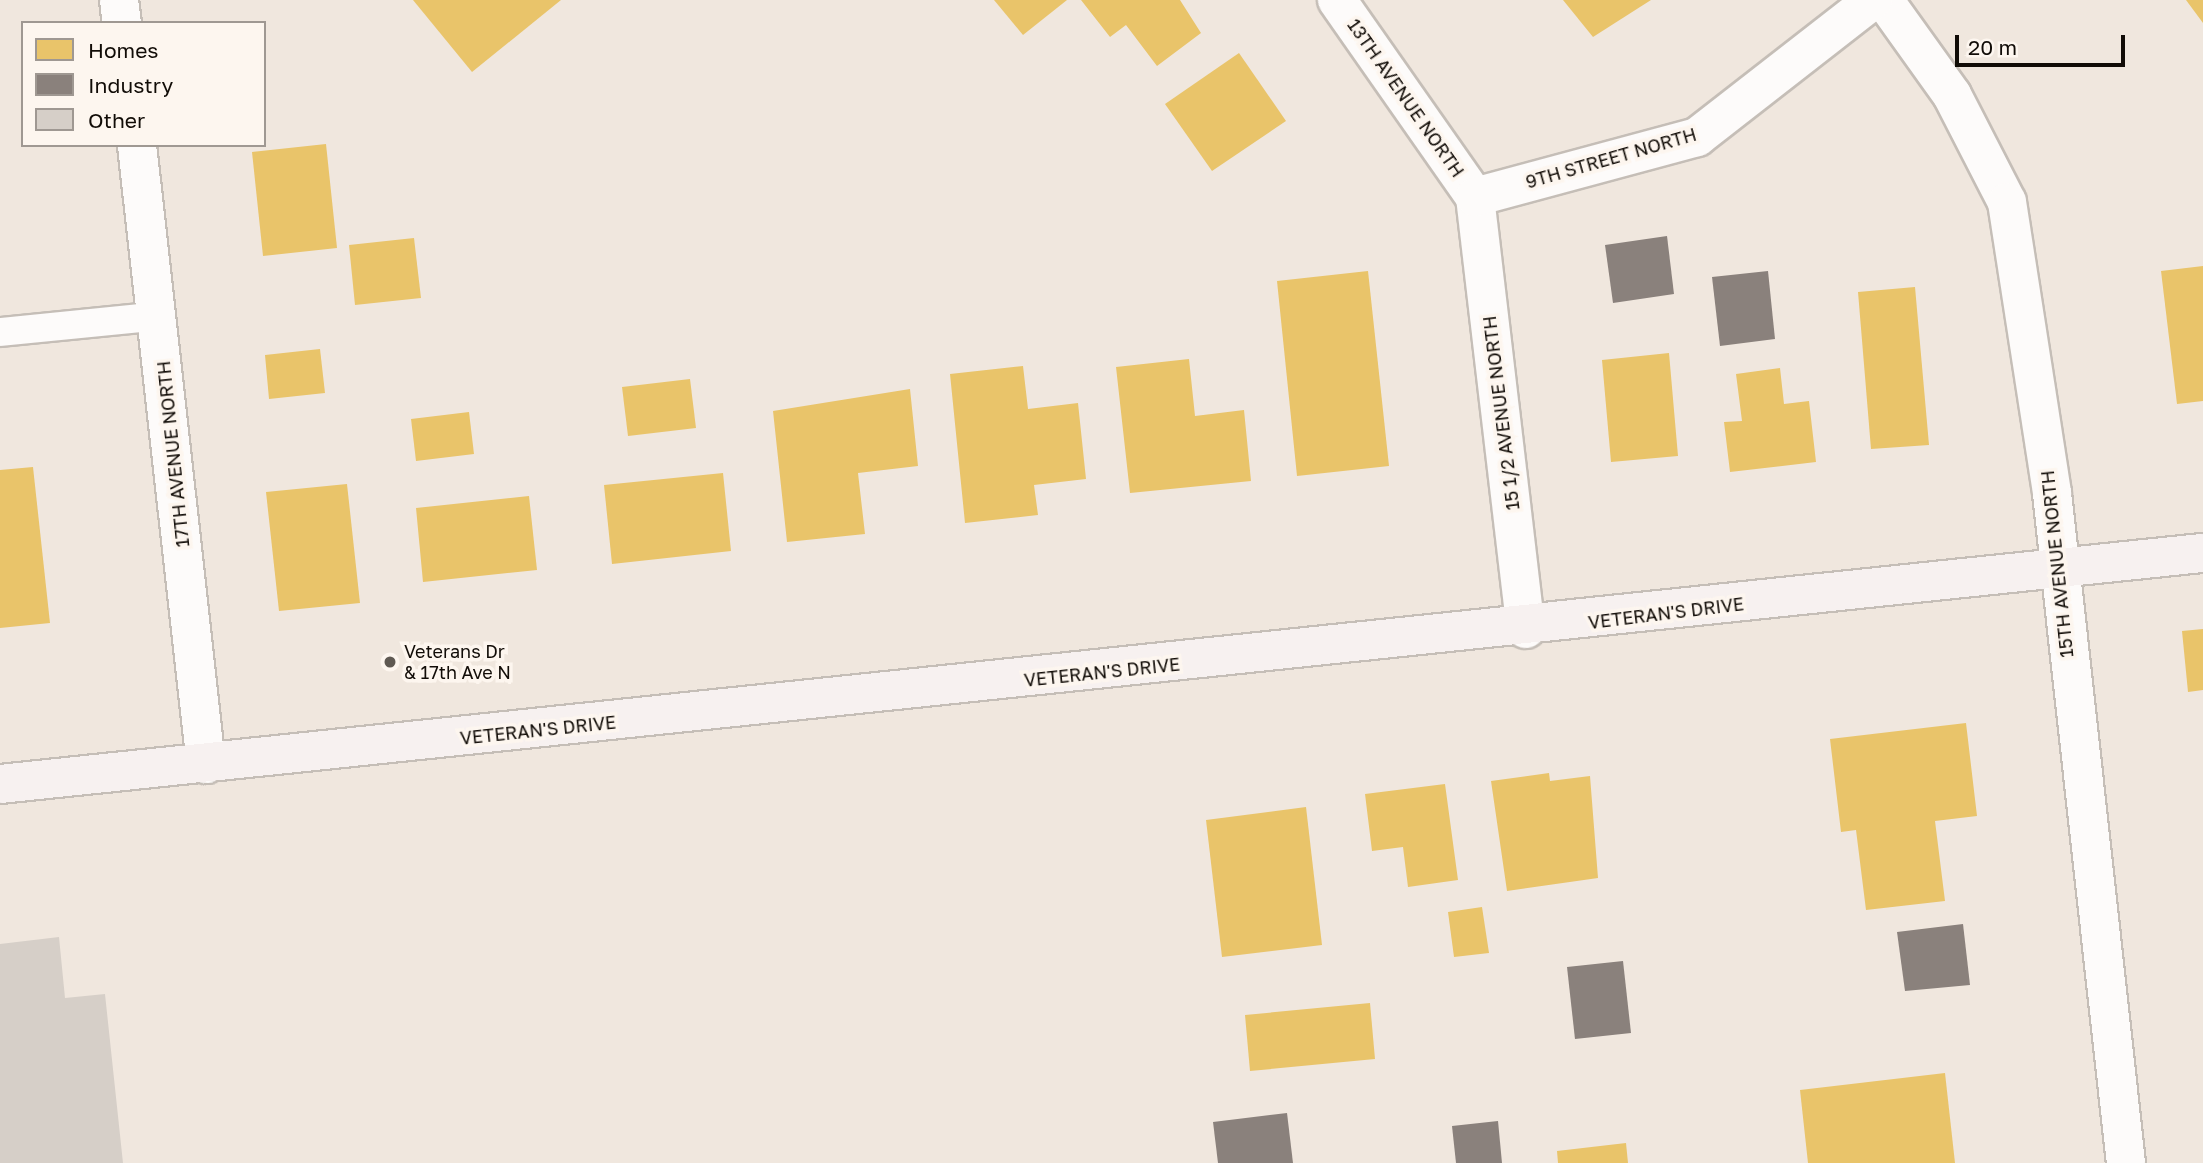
<!DOCTYPE html>
<style>
body{margin:0}
#map{position:relative;width:2203px;height:1163px;overflow:hidden;background:#f0e7de;font-family:"Golos Text",sans-serif}
div>[style]{position:absolute}
[style*='--x']{left:calc(var(--x)*1px);top:calc(var(--y)*1px);width:calc(var(--w)*1px);rotate:calc(var(--a)*1deg)}
.homes>*{inset:0;background:#e9c46a}
.industry>*{inset:0;background:#8a817c}
.building>*{inset:0;background:#d6cfc8}
.roads{filter:drop-shadow(2px 0 #c5beb7) drop-shadow(-2px 0 #c5beb7) drop-shadow(0 2px #c5beb7) drop-shadow(0 -2px #c5beb7)}
.lane>*{height:28px;margin:-14px;padding:0 14px;transform-origin:14px;border-radius:14px;background:#fdfbfa}
.street>*{height:38px;margin:-19px;padding:0 19px;transform-origin:19px;border-radius:19px;background:#fdfbfa}
.secondary>*{height:38px;margin:-19px;padding:0 19px;transform-origin:19px;border-radius:19px;background:#f7f1f0}
.dots>*{width:19px;height:19px;translate:-50% -50%;box-sizing:border-box;border:4px solid #fdf6ef;border-radius:50%}
span{translate:-50% -50%;white-space:nowrap;text-align:center;line-height:1.15;-webkit-text-stroke:7px #fdf6ef;paint-order:stroke}
.street-label{font-size:18px;color:#110c07}
.poi-label{font-size:18px;color:#110c07}
.left{translate:0 -50%;text-align:left}
.legend{position:absolute;left:21px;top:21px;width:245px;height:126px;box-sizing:border-box;background:#fdf6ef;border:2px solid #9f9892;margin:0;padding:9px 12px;list-style:none;font-size:21px;color:#110c07}
.legend li{display:flex;align-items:center;gap:14px;height:35px}
.legend b{width:35px;border:2px solid #9f9892}
.scale{position:absolute;left:1955px;top:35px;width:170px;height:32px;box-sizing:border-box;border:4px solid #110c07;border-top:0;padding-left:9px;font-size:21px;line-height:24px;white-space:nowrap;color:#110c07;-webkit-text-stroke:5px #fdf6ef;paint-order:stroke}
</style>
<div id="map">
<div class="homes">
<div style="clip-path:polygon(413px 0,561px 0,472px 72px)"></div>
<div style="clip-path:polygon(994px 0,1067px 0,1023px 35px)"></div>
<div style="clip-path:polygon(1081px 0,1180px 0,1201px 33px,1157px 66px,1126px 25px,1110px 37px)"></div>
<div style="clip-path:polygon(1563px 0,1651px 0,1593px 37px)"></div>
<div style="clip-path:polygon(2186px 0,2203px 0,2203px 23px)"></div>
<div style="clip-path:polygon(1239px 53px,1286px 121px,1212px 171px,1165px 104px)"></div>
<div style="clip-path:polygon(326px 144px,337px 248px,263px 256px,252px 152px)"></div>
<div style="clip-path:polygon(414px 238px,421px 298px,355px 305px,349px 245px)"></div>
<div style="clip-path:polygon(2203px 266px,2203px 401px,2177px 404px,2161px 271px)"></div>
<div style="clip-path:polygon(1368px 271px,1389px 466px,1297px 476px,1277px 281px)"></div>
<div style="clip-path:polygon(1915px 287px,1929px 445px,1871px 449px,1858px 292px)"></div>
<div style="clip-path:polygon(320px 349px,325px 393px,269px 399px,265px 355px)"></div>
<div style="clip-path:polygon(1669px 353px,1678px 456px,1611px 462px,1602px 360px)"></div>
<div style="clip-path:polygon(1189px 359px,1195px 416px,1244px 410px,1251px 481px,1130px 493px,1116px 367px)"></div>
<div style="clip-path:polygon(1023px 366px,1028px 409px,1078px 403px,1086px 479px,1034px 485px,1038px 515px,965px 523px,950px 374px)"></div>
<div style="clip-path:polygon(1780px 368px,1784px 404px,1809px 401px,1816px 462px,1730px 472px,1724px 422px,1742px 421px,1736px 374px)"></div>
<div style="clip-path:polygon(690px 379px,696px 428px,628px 436px,622px 387px)"></div>
<div style="clip-path:polygon(910px 389px,918px 466px,858px 473px,865px 534px,787px 542px,773px 411px)"></div>
<div style="clip-path:polygon(469px 412px,474px 454px,416px 461px,411px 419px)"></div>
<div style="clip-path:polygon(33px 467px,50px 623px,0 628px,0 470px)"></div>
<div style="clip-path:polygon(723px 473px,731px 551px,612px 564px,604px 485px)"></div>
<div style="clip-path:polygon(347px 484px,360px 603px,279px 611px,266px 492px)"></div>
<div style="clip-path:polygon(529px 496px,537px 570px,423px 582px,416px 508px)"></div>
<div style="clip-path:polygon(2203px 629px,2203px 690px,2188px 692px,2182px 631px)"></div>
<div style="clip-path:polygon(1966px 723px,1977px 816px,1935px 821px,1945px 901px,1866px 910px,1856px 830px,1841px 832px,1830px 739px)"></div>
<div style="clip-path:polygon(1549px 773px,1550px 781px,1590px 776px,1598px 878px,1507px 891px,1491px 781px)"></div>
<div style="clip-path:polygon(1445px 784px,1458px 880px,1408px 887px,1403px 847px,1372px 851px,1365px 794px)"></div>
<div style="clip-path:polygon(1306px 807px,1322px 945px,1222px 957px,1206px 820px)"></div>
<div style="clip-path:polygon(1482px 907px,1489px 953px,1454px 957px,1448px 912px)"></div>
<div style="clip-path:polygon(1370px 1003px,1375px 1059px,1250px 1071px,1245px 1015px)"></div>
<div style="clip-path:polygon(1945px 1073px,1955px 1163px,1808px 1163px,1800px 1090px)"></div>
<div style="clip-path:polygon(1626px 1143px,1628px 1163px,1558px 1163px,1557px 1151px)"></div>
</div>
<div class="industry">
<div style="clip-path:polygon(1667px 236px,1674px 294px,1613px 303px,1605px 245px)"></div>
<div style="clip-path:polygon(1768px 271px,1775px 339px,1720px 346px,1712px 277px)"></div>
<div style="clip-path:polygon(1963px 924px,1970px 985px,1905px 991px,1897px 932px)"></div>
<div style="clip-path:polygon(1623px 961px,1631px 1033px,1575px 1039px,1567px 967px)"></div>
<div style="clip-path:polygon(1287px 1113px,1293px 1163px,1218px 1163px,1213px 1122px)"></div>
<div style="clip-path:polygon(1498px 1121px,1502px 1163px,1456px 1163px,1452px 1126px)"></div>
</div>
<div class="building">
<div style="clip-path:polygon(59px 937px,65px 998px,105px 994px,123px 1163px,0 1163px,0 944px)"></div>
</div>
<div class="roads">
<div class="lane">
<div style="--x:0;--y:332;--w:160;--a:-5.7"></div>
</div>
<div class="street">
<div style="--x:119;--y:0;--w:23;--a:83"></div>
<div style="--x:1337;--y:0;--w:241;--a:55"></div>
<div style="--x:1475;--y:197;--w:435;--a:83.3"></div>
<div style="--x:1884;--y:0;--w:117;--a:54.4"></div>
<div style="--x:1952;--y:95;--w:120;--a:62.8"></div>
<div style="--x:2007;--y:202;--w:294;--a:81.2"></div>
<div style="--x:2052;--y:493;--w:674;--a:83.7"></div>
<div style="--x:137;--y:145;--w:623;--a:83.64"></div>
<div style="--x:1475;--y:197;--w:230;--a:-15.1"></div>
<div style="--x:1697;--y:137;--w:223;--a:-37.9"></div>
</div>
<div class="secondary">
<div style="--x:0;--y:784;--w:2215;--a:-5.99"></div>
</div>
</div>
<div class="dots">
<div style="left:390px;top:662px;background:#5f5952"></div>
</div>
<div class="street-label">
<span style="left:1406px;top:98px;rotate:55deg">13TH AVENUE NORTH</span>
<span style="left:1611px;top:158px;rotate:-16deg">9TH STREET NORTH</span>
<span style="left:1501px;top:413px;rotate:-97deg">15 1/2 AVENUE NORTH</span>
<span style="left:173px;top:454px;rotate:-96deg">17TH AVENUE NORTH</span>
<span style="left:2057px;top:564px;rotate:-96deg">15TH AVENUE NORTH</span>
<span style="left:1666px;top:613px;rotate:-7deg">VETERAN'S DRIVE</span>
<span style="left:1102px;top:672px;rotate:-6deg">VETERAN'S DRIVE</span>
<span style="left:538px;top:730px;rotate:-6deg">VETERAN'S DRIVE</span>
</div>
<div class="poi-label">
<span class="left" style="left:404px;top:662px">Veterans Dr<br>&amp; 17th Ave N</span>
</div>
<ul class="legend">
<li><b style="height:19px;background:#e9c46a"></b>Homes</li>
<li><b style="height:19px;background:#8a817c"></b>Industry</li>
<li><b style="height:19px;background:#d6cfc8"></b>Other</li>
</ul>
<div class="scale">20 m</div>
</div>
